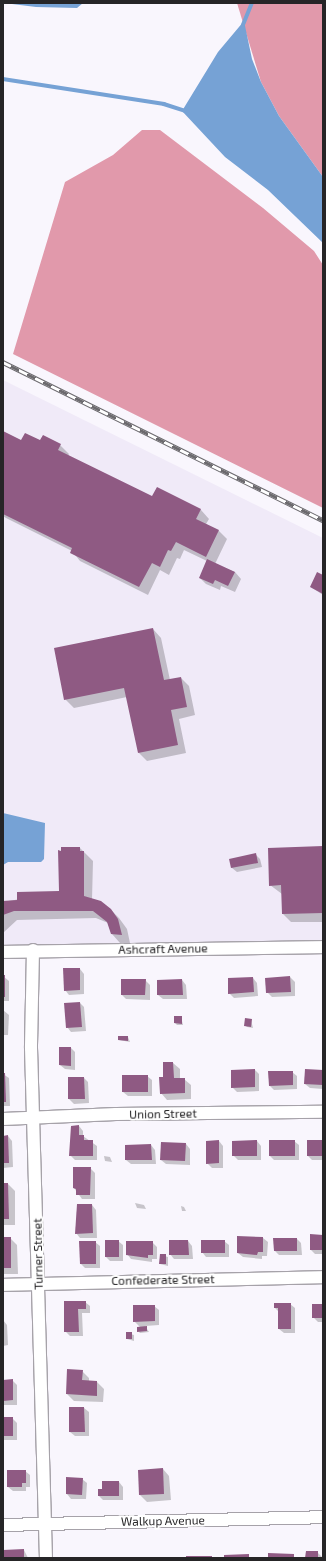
<!DOCTYPE html>
<style>
body{margin:0}
#map{position:relative;width:326px;height:1561px;overflow:hidden;background:#f9f6fd;font-family:"Exo 2",sans-serif}
div>[style]{position:absolute}
[style*='--x']{left:calc(var(--x)*1px);top:calc(var(--y)*1px);width:calc(var(--w)*1px);rotate:calc(var(--a)*1deg)}
.built>*{inset:0;background:#f0eaf8}
.forest>*{inset:0;background:#e199ab}
.water>*{inset:0;background:#76a2d5}
.shadow>*{inset:0;background:#0003}
.stream>*{height:3.5px;margin:-1.75px;padding:0 1.75px;transform-origin:1.75px;border-radius:1.75px;background:#76a2d5}
.building>*{inset:0;background:#8f5a83}
.roads{filter:drop-shadow(1px 0 #a6a2a9) drop-shadow(-1px 0 #a6a2a9) drop-shadow(0 1px #a6a2a9) drop-shadow(0 -1px #a6a2a9)}
.minor>*{height:12px;margin:-6px;padding:0 6px;transform-origin:6px;border-radius:6px;background:#fff}
.rail>*{height:4.5px;margin-top:-2.25px;transform-origin:0;background:repeating-linear-gradient(90deg,#fff 0 9px,#6c6a6e 0 18px);box-sizing:border-box;border-block:1px solid #6c6a6e}
span{translate:-50% -50%;white-space:nowrap;text-align:center;line-height:1.15;-webkit-text-stroke:4px #fff;paint-order:stroke}
.street-label{font-size:12px;color:#262527}
.frame{position:absolute;inset:0;border:4px solid #262527;pointer-events:none}
</style>
<div id="map">
<div class="built">
<div style="clip-path:polygon(3px 380px,323px 538px,323px 945px,3px 957px)"></div>
</div>
<div class="forest">
<div style="clip-path:polygon(237px 3px,323px 3px,323px 177px,279px 116px,261px 82px)"></div>
<div style="clip-path:polygon(142px 130px,160px 130px,263px 208px,314px 251px,323px 265px,323px 508px,13px 354px,65px 182px,113px 155px)"></div>
</div>
<div class="water">
<div style="clip-path:polygon(4px 3px,83px 3px,77px 8px,36px 7px)"></div>
<div style="clip-path:polygon(244px 21px,252px 59px,261px 82px,279px 116px,323px 177px,323px 243px,268px 190px,225px 157px,182px 111px,218px 52px)"></div>
<div style="clip-path:polygon(3px 813px,45px 823px,44px 859px,41px 862px,8px 862px,3px 865px)"></div>
</div>
<div class="shadow">
<div style="clip-path:polygon(3px 432px,22px 441px,60px 445px,69px 454px,68px 456px,152px 498px,157px 488px,201px 510px,209px 519px,206px 524px,219px 531px,227px 539px,215px 564px,235px 572px,241px 579px,235px 592px,221px 586px,220px 590px,206px 584px,200px 578px,207px 561px,184px 550px,180px 559px,177px 558px,169px 575px,160px 570px,148px 595px,80px 561px,72px 551px,6px 518px,3px 516px)"></div>
<div style="clip-path:polygon(323px 576px,323px 595px,311px 587px)"></div>
<div style="clip-path:polygon(153px 629px,161px 638px,170px 680px,181px 678px,189px 686px,195px 715px,179px 719px,186px 753px,147px 761px,139px 753px,127px 697px,74px 708px,65px 699px)"></div>
<div style="clip-path:polygon(323px 847px,323px 922px,291px 922px,283px 914px,282px 894px,270px 885px)"></div>
<div style="clip-path:polygon(80px 848px,93px 861px,92px 900px,110px 909px,119px 918px,127px 929px,130px 943px,120px 943px,112px 934px,108px 923px,96px 918px,17px 920px,3px 933px,3px 902px,60px 892px)"></div>
<div style="clip-path:polygon(256px 855px,260px 859px,262px 867px,237px 872px,232px 868px,230px 860px)"></div>
<div style="clip-path:polygon(80px 969px,84px 974px,84px 994px,69px 995px,65px 990px)"></div>
<div style="clip-path:polygon(3px 976px,9px 981px,9px 1001px,3px 1001px)"></div>
<div style="clip-path:polygon(290px 977px,295px 982px,295px 996px,272px 997px,267px 992px)"></div>
<div style="clip-path:polygon(253px 978px,257px 983px,258px 996px,234px 998px,229px 993px)"></div>
<div style="clip-path:polygon(145px 980px,150px 985px,150px 1000px,126px 999px,122px 995px)"></div>
<div style="clip-path:polygon(182px 980px,186px 985px,187px 999px,163px 999px,158px 995px)"></div>
<div style="clip-path:polygon(80px 1003px,84px 1007px,86px 1031px,71px 1032px,67px 1027px)"></div>
<div style="clip-path:polygon(3px 1010px,9px 1015px,8px 1035px,3px 1035px)"></div>
<div style="clip-path:polygon(181px 1017px,183px 1025px,177px 1025px,175px 1023px)"></div>
<div style="clip-path:polygon(251px 1020px,253px 1028px,247px 1027px,245px 1025px)"></div>
<div style="clip-path:polygon(128px 1037px,130px 1042px,119px 1040px)"></div>
<div style="clip-path:polygon(71px 1048px,75px 1052px,75px 1070px,65px 1069px,60px 1065px)"></div>
<div style="clip-path:polygon(173px 1063px,180px 1069px,180px 1079px,184px 1079px,191px 1085px,191px 1099px,167px 1100px,161px 1093px,164px 1078px)"></div>
<div style="clip-path:polygon(255px 1070px,259px 1074px,259px 1091px,237px 1092px,232px 1087px)"></div>
<div style="clip-path:polygon(323px 1071px,323px 1089px,310px 1088px,305px 1084px)"></div>
<div style="clip-path:polygon(292px 1072px,297px 1076px,297px 1089px,274px 1090px,270px 1086px)"></div>
<div style="clip-path:polygon(3px 1074px,9px 1078px,10px 1106px,3px 1106px)"></div>
<div style="clip-path:polygon(147px 1076px,152px 1080px,152px 1096px,128px 1096px,123px 1092px)"></div>
<div style="clip-path:polygon(69px 1078px,84px 1078px,88px 1082px,89px 1103px,74px 1104px,69px 1099px)"></div>
<div style="clip-path:polygon(79px 1126px,83px 1131px,83px 1136px,97px 1146px,97px 1160px,75px 1160px,70px 1155px)"></div>
<div style="clip-path:polygon(8px 1136px,12px 1141px,13px 1167px,3px 1168px,3px 1137px)"></div>
<div style="clip-path:polygon(219px 1141px,223px 1146px,223px 1168px,212px 1168px,207px 1163px)"></div>
<div style="clip-path:polygon(257px 1141px,261px 1146px,261px 1160px,238px 1160px,233px 1155px)"></div>
<div style="clip-path:polygon(294px 1141px,299px 1145px,299px 1160px,274px 1160px,270px 1156px)"></div>
<div style="clip-path:polygon(323px 1141px,323px 1160px,312px 1160px,308px 1156px)"></div>
<div style="clip-path:polygon(186px 1144px,190px 1149px,190px 1165px,166px 1164px,161px 1160px)"></div>
<div style="clip-path:polygon(151px 1145px,155px 1150px,156px 1164px,131px 1164px,126px 1160px)"></div>
<div style="clip-path:polygon(104px 1156px,110px 1157px,112px 1162px,105px 1161px)"></div>
<div style="clip-path:polygon(90px 1168px,95px 1173px,95px 1199px,82px 1199px,74px 1188px)"></div>
<div style="clip-path:polygon(3px 1184px,8px 1184px,15px 1191px,15px 1225px,3px 1225px)"></div>
<div style="clip-path:polygon(135px 1203px,144px 1205px,146px 1209px,137px 1208px)"></div>
<div style="clip-path:polygon(92px 1205px,96px 1210px,97px 1238px,80px 1238px,76px 1233px,76px 1219px)"></div>
<div style="clip-path:polygon(181px 1206px,184px 1207px,186px 1211px,182px 1211px)"></div>
<div style="clip-path:polygon(323px 1236px,323px 1254px,315px 1254px,311px 1250px)"></div>
<div style="clip-path:polygon(238px 1237px,263px 1238px,268px 1242px,267px 1256px,262px 1256px,262px 1259px,243px 1257px,238px 1253px)"></div>
<div style="clip-path:polygon(3px 1238px,10px 1238px,17px 1245px,18px 1274px,3px 1274px)"></div>
<div style="clip-path:polygon(297px 1239px,301px 1243px,302px 1255px,279px 1255px,275px 1251px)"></div>
<div style="clip-path:polygon(118px 1241px,123px 1245px,123px 1261px,110px 1261px,106px 1257px)"></div>
<div style="clip-path:polygon(188px 1241px,192px 1246px,193px 1259px,174px 1259px,170px 1254px)"></div>
<div style="clip-path:polygon(224px 1241px,229px 1245px,229px 1257px,206px 1257px,202px 1252px)"></div>
<div style="clip-path:polygon(95px 1242px,100px 1246px,100px 1268px,85px 1268px,81px 1264px)"></div>
<div style="clip-path:polygon(152px 1242px,157px 1247px,157px 1259px,152px 1259px,152px 1262px,131px 1259px,127px 1254px)"></div>
<div style="clip-path:polygon(161px 1255px,168px 1257px,168px 1266px,160px 1264px)"></div>
<div style="clip-path:polygon(65px 1302px,85px 1302px,90px 1306px,90px 1313px,82px 1313px,83px 1336px,70px 1336px,65px 1331px)"></div>
<div style="clip-path:polygon(290px 1304px,295px 1308px,295px 1333px,284px 1333px,279px 1329px,279px 1312px,275px 1308px)"></div>
<div style="clip-path:polygon(323px 1305px,323px 1322px,318px 1322px,313px 1317px)"></div>
<div style="clip-path:polygon(154px 1306px,159px 1310px,159px 1325px,145px 1326px,149px 1332px,140px 1333px,138px 1331px,141px 1328px,134px 1321px)"></div>
<div style="clip-path:polygon(3px 1320px,7px 1325px,8px 1345px,3px 1346px)"></div>
<div style="clip-path:polygon(127px 1333px,134px 1335px,134px 1341px,127px 1339px)"></div>
<div style="clip-path:polygon(82px 1371px,89px 1378px,89px 1382px,97px 1382px,104px 1389px,103px 1402px,74px 1401px,67px 1394px)"></div>
<div style="clip-path:polygon(12px 1380px,17px 1385px,17px 1405px,3px 1405px,3px 1381px)"></div>
<div style="clip-path:polygon(70px 1408px,84px 1408px,89px 1412px,89px 1436px,75px 1436px,70px 1432px)"></div>
<div style="clip-path:polygon(3px 1418px,12px 1418px,17px 1423px,17px 1440px,3px 1440px)"></div>
<div style="clip-path:polygon(163px 1469px,169px 1476px,171px 1500px,147px 1502px,140px 1495px)"></div>
<div style="clip-path:polygon(25px 1471px,30px 1475px,30px 1487px,26px 1487px,26px 1491px,13px 1491px,8px 1487px)"></div>
<div style="clip-path:polygon(67px 1478px,82px 1479px,87px 1483px,86px 1499px,71px 1499px,67px 1494px)"></div>
<div style="clip-path:polygon(119px 1482px,123px 1487px,123px 1500px,103px 1500px,99px 1496px,103px 1490px)"></div>
<div style="clip-path:polygon(24px 1550px,28px 1558px,3px 1558px,3px 1551px)"></div>
<div style="clip-path:polygon(317px 1552px,323px 1558px,306px 1558px)"></div>
</div>
<div class="stream">
<div style="--x:243;--y:25;--w:24;--a:-68"></div>
<div style="--x:3;--y:79;--w:163;--a:8.8"></div>
<div style="--x:164;--y:104;--w:22;--a:18"></div>
</div>
<div class="building">
<div style="clip-path:polygon(3px 431px,21px 440px,25px 433px,40px 440px,43px 435px,61px 444px,58px 450px,152px 496px,157px 487px,201px 509px,196px 519px,219px 530px,206px 557px,176px 542px,171px 551px,168px 550px,160px 567px,152px 563px,139px 587px,70px 553px,72px 548px,3px 514px)"></div>
<div style="clip-path:polygon(207px 559px,235px 572px,228px 586px,215px 580px,213px 584px,199px 578px)"></div>
<div style="clip-path:polygon(317px 572px,323px 575px,323px 594px,310px 587px)"></div>
<div style="clip-path:polygon(153px 628px,164px 680px,181px 677px,187px 707px,171px 710px,178px 745px,138px 753px,124px 688px,64px 700px,54px 648px)"></div>
<div style="clip-path:polygon(323px 846px,323px 913px,282px 914px,281px 885px,269px 886px,268px 848px)"></div>
<div style="clip-path:polygon(61px 847px,80px 847px,80px 851px,84px 851px,84px 896px,101px 901px,111px 909px,118px 919px,122px 935px,111px 934px,107px 922px,93px 911px,14px 911px,3px 915px,3px 901px,17px 900px,17px 892px,59px 891px,58px 850px,61px 851px)"></div>
<div style="clip-path:polygon(256px 853px,258px 863px,231px 868px,229px 859px)"></div>
<div style="clip-path:polygon(63px 968px,80px 968px,80px 990px,64px 991px)"></div>
<div style="clip-path:polygon(3px 975px,5px 975px,5px 997px,3px 997px)"></div>
<div style="clip-path:polygon(290px 976px,291px 992px,266px 993px,265px 978px)"></div>
<div style="clip-path:polygon(253px 977px,254px 992px,228px 994px,228px 978px)"></div>
<div style="clip-path:polygon(121px 979px,146px 979px,145px 995px,121px 995px)"></div>
<div style="clip-path:polygon(182px 979px,183px 995px,157px 995px,157px 980px)"></div>
<div style="clip-path:polygon(80px 1002px,82px 1027px,66px 1028px,64px 1003px)"></div>
<div style="clip-path:polygon(174px 1016px,182px 1016px,182px 1024px,174px 1023px)"></div>
<div style="clip-path:polygon(245px 1018px,252px 1019px,251px 1027px,244px 1026px)"></div>
<div style="clip-path:polygon(118px 1036px,128px 1036px,128px 1041px,118px 1040px)"></div>
<div style="clip-path:polygon(59px 1047px,71px 1047px,71px 1066px,59px 1065px)"></div>
<div style="clip-path:polygon(163px 1062px,173px 1062px,174px 1078px,185px 1078px,185px 1093px,160px 1094px,159px 1077px,163px 1077px)"></div>
<div style="clip-path:polygon(255px 1069px,255px 1087px,231px 1088px,231px 1070px)"></div>
<div style="clip-path:polygon(305px 1069px,323px 1070px,323px 1085px,304px 1084px)"></div>
<div style="clip-path:polygon(268px 1071px,293px 1071px,293px 1085px,269px 1086px)"></div>
<div style="clip-path:polygon(3px 1073px,5px 1073px,6px 1102px,3px 1102px)"></div>
<div style="clip-path:polygon(122px 1075px,148px 1075px,148px 1092px,122px 1092px)"></div>
<div style="clip-path:polygon(68px 1077px,84px 1077px,85px 1099px,68px 1099px)"></div>
<div style="clip-path:polygon(79px 1125px,79px 1135px,84px 1135px,84px 1140px,93px 1140px,93px 1156px,69px 1156px,71px 1126px)"></div>
<div style="clip-path:polygon(8px 1135px,9px 1163px,3px 1163px,3px 1136px)"></div>
<div style="clip-path:polygon(219px 1140px,219px 1163px,206px 1164px,206px 1141px)"></div>
<div style="clip-path:polygon(257px 1140px,257px 1156px,232px 1156px,232px 1141px)"></div>
<div style="clip-path:polygon(269px 1140px,295px 1140px,295px 1156px,269px 1156px)"></div>
<div style="clip-path:polygon(307px 1140px,323px 1140px,323px 1156px,307px 1156px)"></div>
<div style="clip-path:polygon(161px 1142px,186px 1143px,185px 1161px,160px 1160px)"></div>
<div style="clip-path:polygon(151px 1144px,152px 1160px,125px 1160px,125px 1145px)"></div>
<div style="clip-path:polygon(73px 1167px,91px 1167px,90px 1195px,76px 1195px,76px 1189px,73px 1188px)"></div>
<div style="clip-path:polygon(3px 1183px,8px 1183px,9px 1219px,3px 1219px)"></div>
<div style="clip-path:polygon(77px 1204px,92px 1204px,93px 1233px,75px 1234px)"></div>
<div style="clip-path:polygon(310px 1234px,323px 1235px,323px 1250px,310px 1250px)"></div>
<div style="clip-path:polygon(237px 1236px,263px 1237px,263px 1252px,258px 1252px,257px 1255px,237px 1253px)"></div>
<div style="clip-path:polygon(3px 1237px,11px 1237px,11px 1268px,3px 1268px)"></div>
<div style="clip-path:polygon(273px 1238px,297px 1238px,297px 1251px,274px 1251px)"></div>
<div style="clip-path:polygon(105px 1240px,119px 1240px,119px 1257px,105px 1257px)"></div>
<div style="clip-path:polygon(169px 1240px,188px 1240px,189px 1255px,169px 1255px)"></div>
<div style="clip-path:polygon(201px 1240px,225px 1240px,225px 1253px,201px 1253px)"></div>
<div style="clip-path:polygon(79px 1241px,96px 1241px,96px 1264px,80px 1264px)"></div>
<div style="clip-path:polygon(126px 1241px,153px 1241px,153px 1255px,148px 1255px,148px 1258px,126px 1255px)"></div>
<div style="clip-path:polygon(160px 1254px,166px 1254px,166px 1264px,159px 1264px)"></div>
<div style="clip-path:polygon(64px 1301px,86px 1301px,86px 1309px,78px 1309px,79px 1332px,64px 1332px)"></div>
<div style="clip-path:polygon(274px 1303px,291px 1303px,291px 1329px,278px 1329px,278px 1308px,274px 1308px)"></div>
<div style="clip-path:polygon(312px 1304px,323px 1304px,323px 1318px,312px 1318px)"></div>
<div style="clip-path:polygon(133px 1305px,155px 1305px,155px 1321px,133px 1322px)"></div>
<div style="clip-path:polygon(147px 1326px,147px 1331px,137px 1332px,137px 1327px)"></div>
<div style="clip-path:polygon(126px 1332px,132px 1332px,132px 1339px,126px 1339px)"></div>
<div style="clip-path:polygon(67px 1369px,83px 1370px,82px 1380px,97px 1381px,97px 1396px,66px 1394px)"></div>
<div style="clip-path:polygon(13px 1379px,13px 1400px,3px 1401px,3px 1380px)"></div>
<div style="clip-path:polygon(69px 1407px,84px 1407px,85px 1432px,69px 1432px)"></div>
<div style="clip-path:polygon(3px 1417px,13px 1417px,13px 1436px,3px 1436px)"></div>
<div style="clip-path:polygon(163px 1468px,164px 1494px,139px 1495px,138px 1470px)"></div>
<div style="clip-path:polygon(7px 1470px,26px 1470px,26px 1483px,22px 1483px,22px 1487px,7px 1487px)"></div>
<div style="clip-path:polygon(66px 1477px,83px 1478px,82px 1495px,66px 1494px)"></div>
<div style="clip-path:polygon(102px 1481px,119px 1481px,119px 1496px,98px 1496px,98px 1489px,102px 1489px)"></div>
<div style="clip-path:polygon(24px 1549px,24px 1558px,3px 1558px,3px 1550px)"></div>
<div style="clip-path:polygon(306px 1551px,318px 1551px,318px 1558px,305px 1558px)"></div>
<div style="clip-path:polygon(268px 1553px,294px 1554px,294px 1558px,268px 1558px)"></div>
<div style="clip-path:polygon(249px 1554px,249px 1558px,224px 1558px,224px 1555px)"></div>
<div style="clip-path:polygon(186px 1556px,212px 1556px,212px 1558px,186px 1558px)"></div>
</div>
<div class="roads">
<div class="minor">
<div style="--x:33;--y:950;--w:98;--a:91.2"></div>
<div style="--x:31;--y:1048;--w:510;--a:88.32"></div>
<div style="--x:3;--y:952;--w:320;--a:-0.9"></div>
<div style="--x:3;--y:1119;--w:113;--a:-2.5"></div>
<div style="--x:116;--y:1114;--w:207;--a:-0.6"></div>
<div style="--x:3;--y:1285;--w:320;--a:-1.4"></div>
<div style="--x:3;--y:1525;--w:320;--a:-1.4"></div>
</div>
</div>
<div class="rail">
<div style="--x:3;--y:362;--w:357;--a:26.3"></div>
</div>
<div class="street-label">
<span style="left:163px;top:949px;rotate:-1deg">Ashcraft Avenue</span>
<span style="left:163px;top:1114px;rotate:-1deg">Union Street</span>
<span style="left:38px;top:1254px;rotate:-91deg">Turner Street</span>
<span style="left:163px;top:1280px;rotate:-1deg">Confederate Street</span>
<span style="left:163px;top:1521px;rotate:-1deg">Walkup Avenue</span>
</div>
<div class="frame"></div>
</div>
